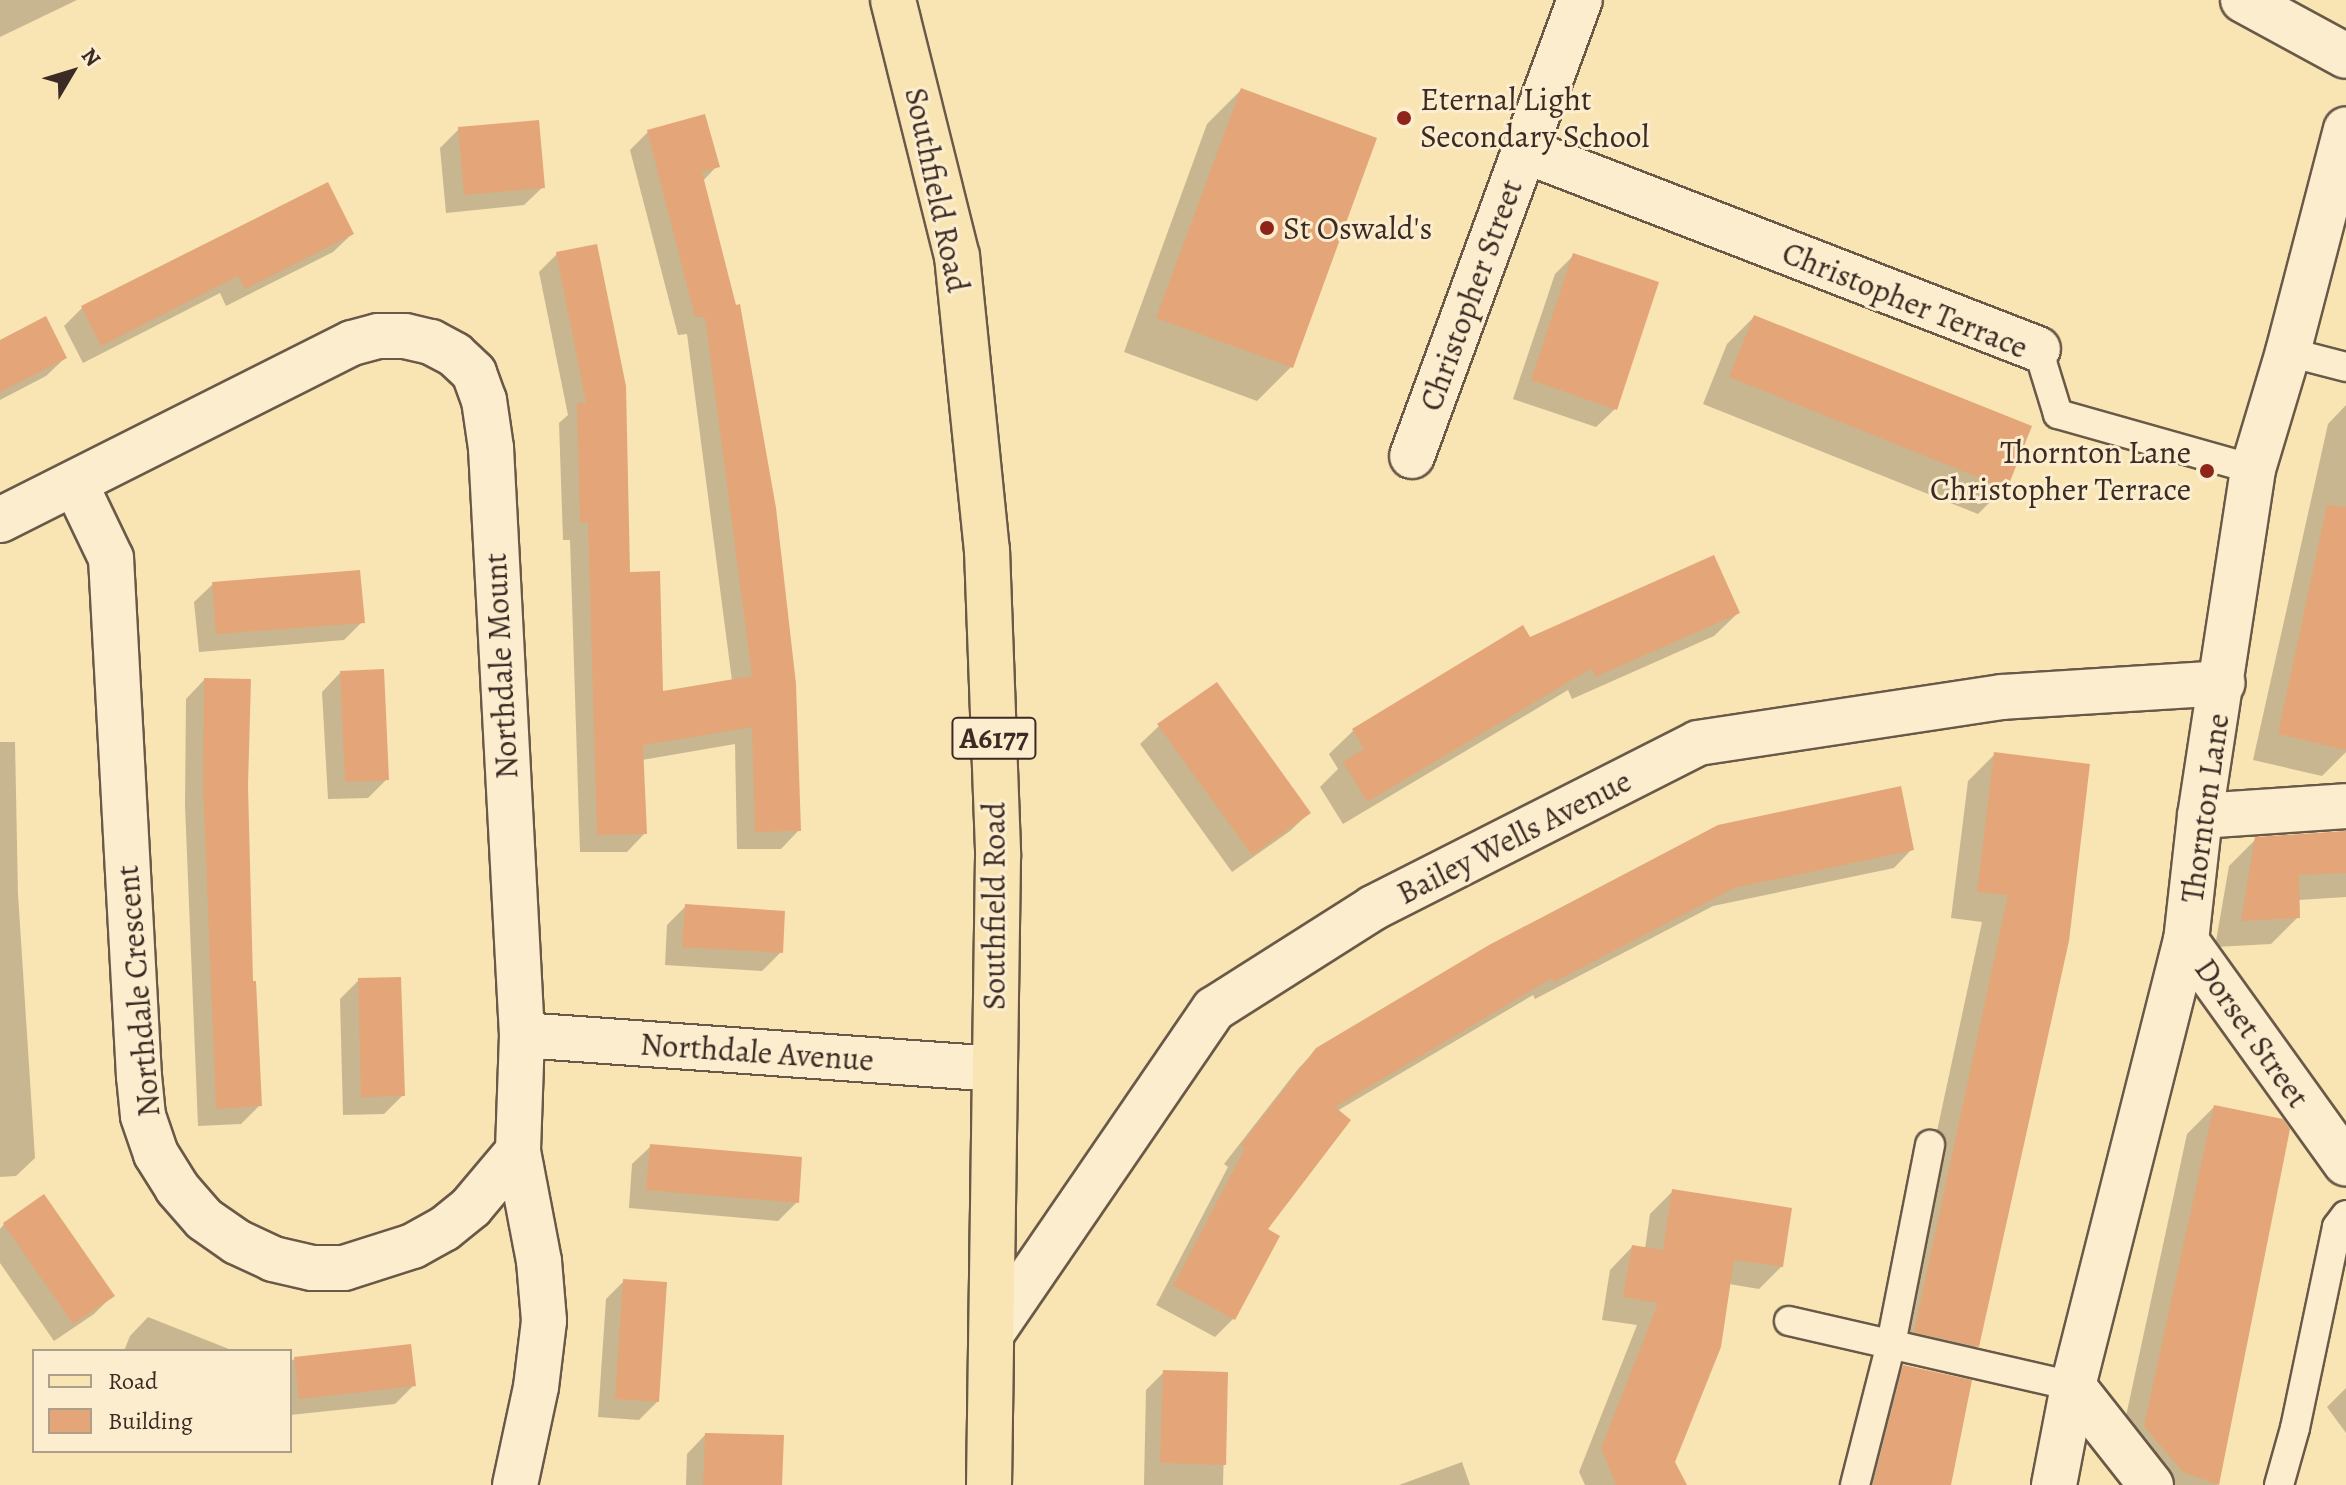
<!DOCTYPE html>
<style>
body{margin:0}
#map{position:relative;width:2346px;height:1485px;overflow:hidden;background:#f9e4b4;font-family:Alegreya,serif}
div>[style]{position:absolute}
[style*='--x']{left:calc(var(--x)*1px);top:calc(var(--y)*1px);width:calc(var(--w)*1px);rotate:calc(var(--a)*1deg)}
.shadow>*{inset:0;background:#0003}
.building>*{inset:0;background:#e4a679}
.roads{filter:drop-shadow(2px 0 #6a5948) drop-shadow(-2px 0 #6a5948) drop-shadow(0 2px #6a5948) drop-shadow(0 -2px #6a5948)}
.service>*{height:28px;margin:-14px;padding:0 14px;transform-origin:14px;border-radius:14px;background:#fbedce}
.minor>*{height:44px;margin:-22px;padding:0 22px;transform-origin:22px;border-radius:22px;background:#fbedce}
.tertiary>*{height:44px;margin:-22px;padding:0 22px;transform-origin:22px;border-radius:22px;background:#fbedce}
.primary>*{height:44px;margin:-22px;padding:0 22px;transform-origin:22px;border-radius:22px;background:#f9e4b4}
.dots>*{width:22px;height:22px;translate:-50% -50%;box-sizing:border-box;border:4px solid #fbedce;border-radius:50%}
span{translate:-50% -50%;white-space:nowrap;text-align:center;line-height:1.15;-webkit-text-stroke:6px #fbedce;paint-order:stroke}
.shield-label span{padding:2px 6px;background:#fbedce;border:2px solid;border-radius:6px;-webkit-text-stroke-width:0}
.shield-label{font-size:30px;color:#3b2b24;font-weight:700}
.poi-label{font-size:32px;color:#3b2b24}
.left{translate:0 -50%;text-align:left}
.right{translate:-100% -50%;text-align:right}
.street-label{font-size:32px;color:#3b2b24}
.legend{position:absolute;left:32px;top:1349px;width:260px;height:104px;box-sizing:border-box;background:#fbedce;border:2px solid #ae9f8a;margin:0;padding:10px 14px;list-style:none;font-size:24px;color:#3b2b24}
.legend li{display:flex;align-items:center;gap:16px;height:40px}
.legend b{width:40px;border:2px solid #ae9f8a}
.north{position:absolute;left:32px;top:32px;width:80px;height:80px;-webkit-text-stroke:6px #fbedce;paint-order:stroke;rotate:52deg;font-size:22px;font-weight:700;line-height:32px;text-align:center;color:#3b2b24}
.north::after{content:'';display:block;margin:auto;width:28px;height:36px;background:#3b2b24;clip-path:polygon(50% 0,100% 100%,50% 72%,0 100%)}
</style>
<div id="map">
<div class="shadow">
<div style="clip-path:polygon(0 0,77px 0,0 37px)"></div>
<div style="clip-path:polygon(1241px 90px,1291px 367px,1257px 401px,1124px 352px,1207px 124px)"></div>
<div style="clip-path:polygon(459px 129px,543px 187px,524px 205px,446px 213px,440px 148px)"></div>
<div style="clip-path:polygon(648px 132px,717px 166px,702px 182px,799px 830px,781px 849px,737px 849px,735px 744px,642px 760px,645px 833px,627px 852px,580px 852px,570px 540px,563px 540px,559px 423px,568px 415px,539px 272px,557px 254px,628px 574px,661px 693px,732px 681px,687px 334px,678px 335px,630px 150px)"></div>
<div style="clip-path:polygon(352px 234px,333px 252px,226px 306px,220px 293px,83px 363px,64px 326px,83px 307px)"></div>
<div style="clip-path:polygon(1574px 255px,1615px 409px,1596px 427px,1513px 399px,1555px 274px)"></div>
<div style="clip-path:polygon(1754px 317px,2005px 487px,1978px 514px,1703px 404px,1727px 344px)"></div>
<div style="clip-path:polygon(0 342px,65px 358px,46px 376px,0 400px)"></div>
<div style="clip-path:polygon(2346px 405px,2346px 752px,2322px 776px,2253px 760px,2328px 424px)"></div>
<div style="clip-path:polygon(213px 584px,362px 622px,344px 640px,199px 652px,194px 602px)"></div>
<div style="clip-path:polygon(1738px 613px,1714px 636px,1572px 699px,1568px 690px,1343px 824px,1320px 787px,1338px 769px,1329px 754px,1353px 731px,1523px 628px,1529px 639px)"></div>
<div style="clip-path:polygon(340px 673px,387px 779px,368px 798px,328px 799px,322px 692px)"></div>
<div style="clip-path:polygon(204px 680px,246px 786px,251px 983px,259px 1106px,241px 1124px,198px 1126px,185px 805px,186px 699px)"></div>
<div style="clip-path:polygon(1159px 726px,1309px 813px,1290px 831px,1232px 872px,1140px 744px)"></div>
<div style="clip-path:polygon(0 742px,15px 742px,18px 894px,35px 1158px,16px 1176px,0 1177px)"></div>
<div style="clip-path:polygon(1995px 754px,2087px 766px,1977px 1346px,1950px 1373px,1888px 1359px,1982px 922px,1951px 918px,1968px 781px)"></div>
<div style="clip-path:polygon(1719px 827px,1912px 849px,1894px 868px,1713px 906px,1535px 999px,1533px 995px,1337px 1111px,1265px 1230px,1234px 1318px,1215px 1337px,1156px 1305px,1228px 1167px,1224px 1164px,1298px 1069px,1317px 1049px)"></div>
<div style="clip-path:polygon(2346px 831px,2346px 897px,2298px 900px,2298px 917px,2271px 944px,2215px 947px,2229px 866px,2256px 839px)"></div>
<div style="clip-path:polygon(686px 906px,781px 952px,762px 971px,665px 965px,667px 925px)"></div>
<div style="clip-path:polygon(359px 980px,403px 1095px,384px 1114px,343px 1115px,340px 999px)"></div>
<div style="clip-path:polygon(2214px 1107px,2288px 1129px,2217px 1485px,2144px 1485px,2118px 1453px,2187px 1134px)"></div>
<div style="clip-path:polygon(651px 1146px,797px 1202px,778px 1221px,629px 1208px,632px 1164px)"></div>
<div style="clip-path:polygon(1673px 1191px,1782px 1266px,1759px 1289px,1729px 1284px,1664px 1485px,1585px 1485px,1579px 1472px,1637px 1325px,1602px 1320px,1610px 1270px,1632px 1247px,1645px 1249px,1650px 1214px)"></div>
<div style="clip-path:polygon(4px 1224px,112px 1296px,94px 1314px,54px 1341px,0 1263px,0 1229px)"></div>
<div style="clip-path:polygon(624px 1281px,657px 1402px,639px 1420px,598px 1417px,606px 1299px)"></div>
<div style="clip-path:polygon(148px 1317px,234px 1351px,124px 1351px,130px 1336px)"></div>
<div style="clip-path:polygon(410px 1346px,414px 1385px,395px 1404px,290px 1415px,290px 1360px)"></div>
<div style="clip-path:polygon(1904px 1367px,1949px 1485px,1854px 1485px,1877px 1394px)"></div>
<div style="clip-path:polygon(1164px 1372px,1226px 1374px,1223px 1485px,1144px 1485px,1146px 1390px)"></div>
<div style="clip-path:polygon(2346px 1388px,2346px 1433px,2327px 1407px)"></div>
<div style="clip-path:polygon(705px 1435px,780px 1485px,686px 1485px,687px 1454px)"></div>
<div style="clip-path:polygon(1462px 1462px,1470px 1485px,1399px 1485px)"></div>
</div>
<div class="building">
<div style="clip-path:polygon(1241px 88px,1377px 138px,1293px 368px,1156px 318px)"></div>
<div style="clip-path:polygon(705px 114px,720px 167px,702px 172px,736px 305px,740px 304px,776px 508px,796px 684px,801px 831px,755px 832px,752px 727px,643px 745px,647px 834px,597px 835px,588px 522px,580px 523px,577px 403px,586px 403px,556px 252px,597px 244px,626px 386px,630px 572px,660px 571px,663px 691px,752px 676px,705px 317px,695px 317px,647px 130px)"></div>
<div style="clip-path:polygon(539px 120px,545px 188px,464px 195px,458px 127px)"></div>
<div style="clip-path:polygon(328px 182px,354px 234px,245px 289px,238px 276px,101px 346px,81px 306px)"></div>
<div style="clip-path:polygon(1573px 253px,1659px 282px,1617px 410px,1531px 380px)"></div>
<div style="clip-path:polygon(1754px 315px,2032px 426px,2007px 489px,1729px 377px)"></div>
<div style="clip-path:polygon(46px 316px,67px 358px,0 392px,0 340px)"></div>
<div style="clip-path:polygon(2327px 505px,2346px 507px,2346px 750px,2278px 734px)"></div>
<div style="clip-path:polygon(1714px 555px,1740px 613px,1595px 677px,1592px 668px,1367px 802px,1343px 762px,1364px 749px,1352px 729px,1523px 625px,1530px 637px)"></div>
<div style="clip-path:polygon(360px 570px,365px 623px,216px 634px,212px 582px)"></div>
<div style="clip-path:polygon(384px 669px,389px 780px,345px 782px,340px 671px)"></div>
<div style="clip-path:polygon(204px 678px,251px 679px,248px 786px,253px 981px,256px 981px,262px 1106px,216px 1109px,203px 786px)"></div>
<div style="clip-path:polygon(1217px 682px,1311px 813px,1252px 855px,1157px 724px)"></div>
<div style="clip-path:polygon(1994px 752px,2090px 764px,2069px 941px,1979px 1347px,1914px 1332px,2008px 895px,1977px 892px)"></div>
<div style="clip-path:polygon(1901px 786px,1914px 850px,1734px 888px,1554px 982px,1552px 978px,1335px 1107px,1351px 1120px,1268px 1229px,1280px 1236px,1235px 1320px,1173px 1286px,1245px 1148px,1241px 1145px,1316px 1048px,1489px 945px,1718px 825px)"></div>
<div style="clip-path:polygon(2346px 831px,2346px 873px,2299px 875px,2300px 918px,2241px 921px,2255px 837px)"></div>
<div style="clip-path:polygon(685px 904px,785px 911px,783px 953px,682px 947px)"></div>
<div style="clip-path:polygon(401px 977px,405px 1096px,361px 1097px,358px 978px)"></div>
<div style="clip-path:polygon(2214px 1105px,2283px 1119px,2290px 1129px,2219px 1485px,2183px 1472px,2144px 1426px)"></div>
<div style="clip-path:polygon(650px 1144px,802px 1157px,799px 1203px,646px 1190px)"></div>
<div style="clip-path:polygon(1672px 1189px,1792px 1208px,1783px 1267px,1734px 1260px,1721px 1347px,1675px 1462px,1687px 1485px,1616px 1485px,1601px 1448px,1658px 1303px,1623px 1297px,1632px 1245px,1663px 1250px)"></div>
<div style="clip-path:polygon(44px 1194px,115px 1296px,73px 1324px,3px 1223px)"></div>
<div style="clip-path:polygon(623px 1279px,667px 1282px,659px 1402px,615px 1399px)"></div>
<div style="clip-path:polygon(411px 1344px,416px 1386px,299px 1399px,294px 1357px)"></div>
<div style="clip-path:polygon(1903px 1365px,1972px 1380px,1951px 1485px,1873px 1485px)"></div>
<div style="clip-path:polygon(1163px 1370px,1228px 1372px,1226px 1465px,1160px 1463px)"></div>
<div style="clip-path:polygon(705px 1433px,784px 1435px,782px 1485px,703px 1485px)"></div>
</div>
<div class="roads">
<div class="service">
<div style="--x:2038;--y:349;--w:68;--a:72.9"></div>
<div style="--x:2058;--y:414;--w:203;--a:15.8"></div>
<div style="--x:2288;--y:352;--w:60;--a:14.5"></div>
<div style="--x:1789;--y:1321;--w:291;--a:12.9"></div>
<div style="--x:1855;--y:1485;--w:146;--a:-75.7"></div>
<div style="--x:1891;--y:1344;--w:203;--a:-78.9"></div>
<div style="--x:2279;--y:1485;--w:59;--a:-74.3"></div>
<div style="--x:2295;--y:1428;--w:205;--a:-78.2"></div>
<div style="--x:2337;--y:1227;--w:15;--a:-53"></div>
</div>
<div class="minor">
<div style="--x:1523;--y:150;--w:552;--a:21.13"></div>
<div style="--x:1412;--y:456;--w:486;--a:-69.8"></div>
<div style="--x:75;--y:483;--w:83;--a:64.4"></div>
<div style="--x:111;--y:558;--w:519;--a:86.91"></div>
<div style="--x:139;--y:1076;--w:40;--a:84.3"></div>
<div style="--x:143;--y:1116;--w:40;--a:71.1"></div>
<div style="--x:156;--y:1154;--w:40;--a:58"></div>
<div style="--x:177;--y:1188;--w:41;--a:48.9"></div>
<div style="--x:204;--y:1219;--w:40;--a:34.9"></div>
<div style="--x:237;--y:1242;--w:40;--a:25"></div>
<div style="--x:273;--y:1259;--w:40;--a:13"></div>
<div style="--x:312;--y:1268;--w:32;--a:0"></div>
<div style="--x:344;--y:1268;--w:72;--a:-17.7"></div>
<div style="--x:413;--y:1246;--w:35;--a:-29"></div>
<div style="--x:444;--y:1229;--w:35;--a:-39"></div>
<div style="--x:471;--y:1207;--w:73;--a:-50"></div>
<div style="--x:0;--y:520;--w:394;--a:-26.7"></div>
<div style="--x:352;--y:343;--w:27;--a:-15"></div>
<div style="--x:378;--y:336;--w:27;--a:0"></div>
<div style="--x:405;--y:336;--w:27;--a:13"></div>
<div style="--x:431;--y:342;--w:27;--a:28"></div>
<div style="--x:455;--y:355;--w:26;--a:43"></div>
<div style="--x:474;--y:373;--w:29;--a:70"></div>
<div style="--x:484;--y:400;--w:49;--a:81.7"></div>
<div style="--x:491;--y:448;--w:588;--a:86.98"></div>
<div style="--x:522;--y:1035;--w:116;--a:92"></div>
<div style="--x:518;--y:1151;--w:112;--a:79.2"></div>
<div style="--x:539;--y:1261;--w:60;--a:85.2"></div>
<div style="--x:544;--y:1321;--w:66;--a:96.9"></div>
<div style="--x:536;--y:1387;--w:100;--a:102.1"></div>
<div style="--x:2200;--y:816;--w:146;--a:-3.9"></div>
<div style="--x:2186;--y:941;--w:274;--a:54.3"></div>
<div style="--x:522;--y:1035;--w:471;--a:4.1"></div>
<div style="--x:994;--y:1330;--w:389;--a:-55.6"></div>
<div style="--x:1214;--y:1009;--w:188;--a:-32.4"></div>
<div style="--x:1373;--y:908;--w:364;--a:-26.9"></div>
<div style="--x:1698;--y:743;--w:307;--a:-8.6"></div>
<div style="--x:2002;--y:697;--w:221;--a:-3.6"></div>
<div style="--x:2073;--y:1386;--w:126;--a:51.8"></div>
<div style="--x:2054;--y:1485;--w:101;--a:-79.1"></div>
<div style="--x:2073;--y:1386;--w:459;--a:-75.8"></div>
<div style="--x:2186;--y:941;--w:126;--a:-83.6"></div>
<div style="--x:2200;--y:816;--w:351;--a:-81.3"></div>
<div style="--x:2253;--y:469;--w:122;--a:-73.3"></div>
<div style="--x:2288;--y:352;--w:230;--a:-75.4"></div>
</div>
<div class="tertiary">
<div style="--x:2243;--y:0;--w:117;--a:28.5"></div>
</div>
<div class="primary">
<div style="--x:893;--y:0;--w:264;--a:76"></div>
<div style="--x:957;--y:256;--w:296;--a:84.2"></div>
<div style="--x:987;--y:550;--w:307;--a:87.9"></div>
<div style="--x:998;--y:857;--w:628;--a:90.82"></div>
</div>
</div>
<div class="dots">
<div style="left:1404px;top:118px;background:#8f2418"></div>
<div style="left:1267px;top:228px;background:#8f2418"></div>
<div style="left:2207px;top:471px;background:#8f2418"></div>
</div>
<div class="shield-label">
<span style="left:994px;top:738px">A6177</span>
</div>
<div class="poi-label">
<span class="left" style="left:1420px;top:118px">Eternal Light<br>Secondary School</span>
<span class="left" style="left:1283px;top:228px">St Oswald's</span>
<span class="right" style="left:2191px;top:471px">Thornton Lane<br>Christopher Terrace</span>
</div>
<div class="street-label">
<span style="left:937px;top:190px;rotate:78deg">Southfield Road</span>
<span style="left:1471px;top:295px;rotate:-70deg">Christopher Street</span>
<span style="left:1905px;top:300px;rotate:22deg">Christopher Terrace</span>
<span style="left:501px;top:666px;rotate:-93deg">Northdale Mount</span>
<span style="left:2205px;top:808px;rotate:-82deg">Thornton Lane</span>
<span style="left:1514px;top:837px;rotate:-27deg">Bailey Wells Avenue</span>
<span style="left:994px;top:906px;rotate:-90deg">Southfield Road</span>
<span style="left:138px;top:991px;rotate:-95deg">Northdale Crescent</span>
<span style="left:2252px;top:1033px;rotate:55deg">Dorset Street</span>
<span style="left:757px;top:1052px;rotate:4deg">Northdale Avenue</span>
</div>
<ul class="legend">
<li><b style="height:10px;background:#f9e4b4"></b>Road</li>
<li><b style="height:22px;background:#e4a679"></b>Building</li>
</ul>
<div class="north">N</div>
</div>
